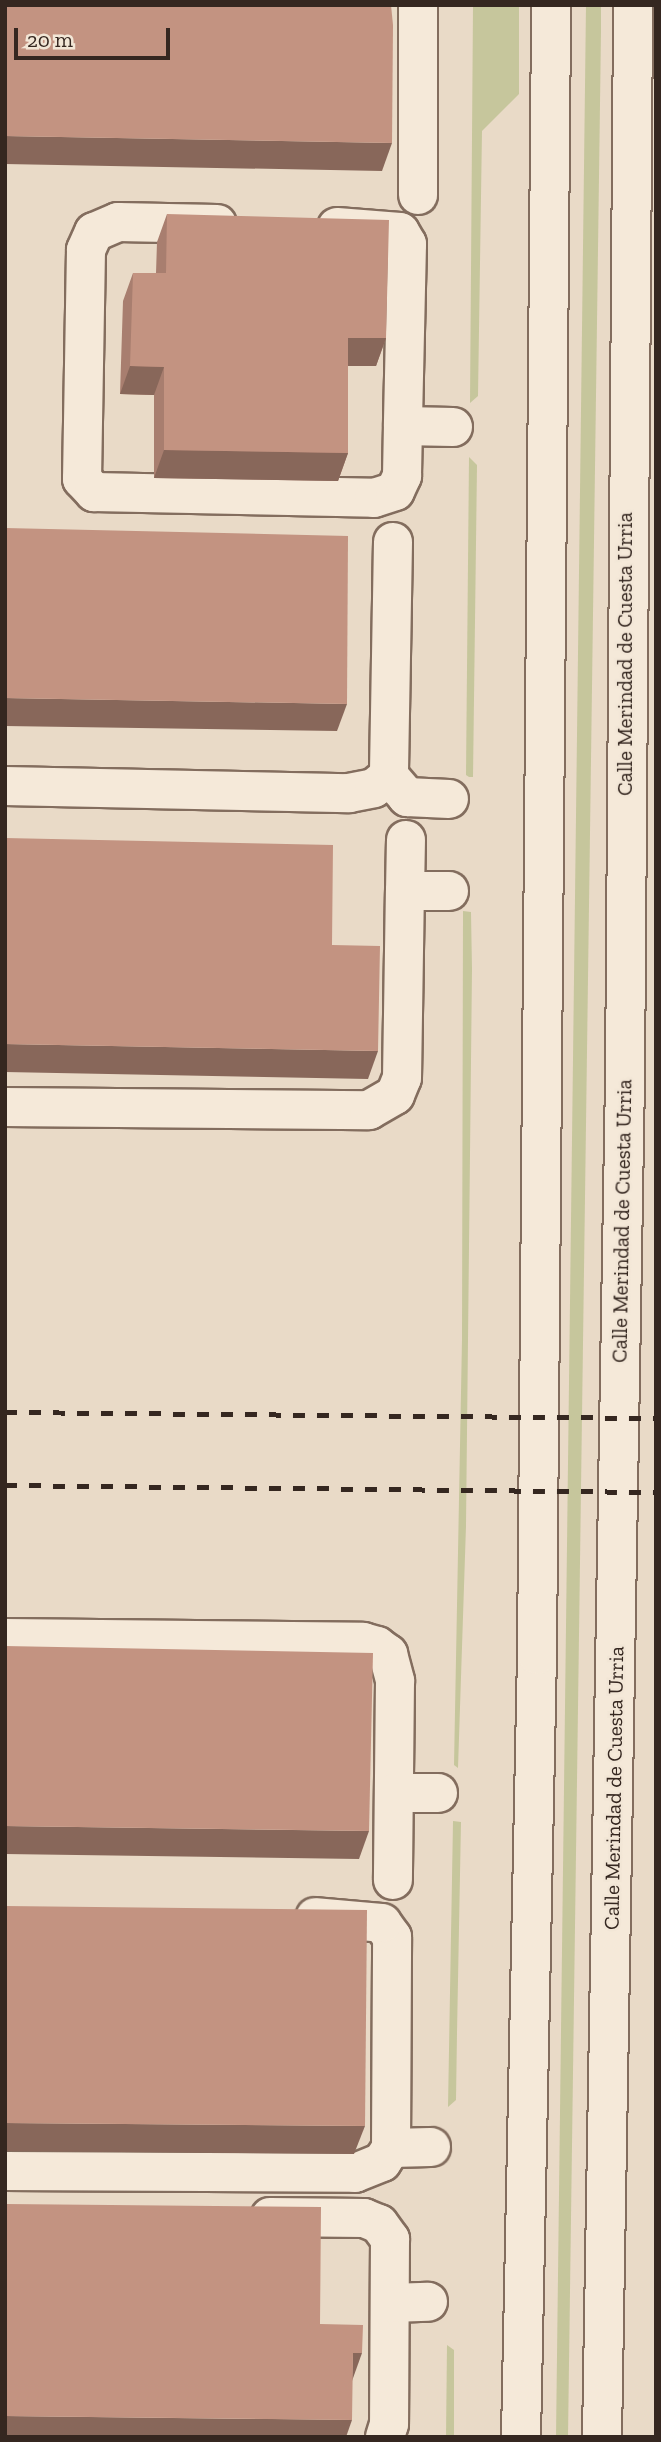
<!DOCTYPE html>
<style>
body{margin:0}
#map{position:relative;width:661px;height:2442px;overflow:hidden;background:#e9dac7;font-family:"Zilla Slab",serif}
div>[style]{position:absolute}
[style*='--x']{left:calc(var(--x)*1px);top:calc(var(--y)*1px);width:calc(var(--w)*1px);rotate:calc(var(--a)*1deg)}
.green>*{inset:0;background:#c6c69c}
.roads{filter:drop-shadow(2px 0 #836d5e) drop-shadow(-2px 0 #836d5e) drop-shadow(0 2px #836d5e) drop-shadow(0 -2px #836d5e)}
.minor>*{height:38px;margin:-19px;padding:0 19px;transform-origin:19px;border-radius:19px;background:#f5e9d9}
.rail>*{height:5px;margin-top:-2.5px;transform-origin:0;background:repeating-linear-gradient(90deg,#352720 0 12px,transparent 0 24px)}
.wall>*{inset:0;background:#a87e6f}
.shaded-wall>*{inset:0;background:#88675a}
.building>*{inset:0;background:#c39381}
span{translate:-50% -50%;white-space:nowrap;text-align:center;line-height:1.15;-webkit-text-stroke:5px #f2e6d6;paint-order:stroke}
.street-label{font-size:21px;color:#352720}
.frame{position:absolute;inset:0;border:7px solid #352720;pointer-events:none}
.scale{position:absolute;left:14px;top:28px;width:156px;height:32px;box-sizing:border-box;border:4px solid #352720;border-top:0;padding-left:9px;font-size:21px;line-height:24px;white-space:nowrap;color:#352720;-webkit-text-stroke:5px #f2e6d6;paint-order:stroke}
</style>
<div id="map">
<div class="green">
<div style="clip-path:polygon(473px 5px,519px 5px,519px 94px,482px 131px,478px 396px,470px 403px)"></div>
<div style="clip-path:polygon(586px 5px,601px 5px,601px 31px,568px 2437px,556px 2437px)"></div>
<div style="clip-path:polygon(469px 457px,477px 465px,473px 777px,469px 777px,466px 775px)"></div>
<div style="clip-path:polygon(463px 911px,471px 912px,472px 969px,466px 1526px,458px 1768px,454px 1765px,462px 1339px)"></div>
<div style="clip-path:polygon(453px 1821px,461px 1822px,457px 2033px,456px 2100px,448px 2107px)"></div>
<div style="clip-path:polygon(447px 2345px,454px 2350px,454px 2437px,446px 2437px)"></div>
</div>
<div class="roads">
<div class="minor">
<div style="--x:418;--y:5;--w:190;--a:90"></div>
<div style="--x:217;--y:224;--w:99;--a:-178.8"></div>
<div style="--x:118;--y:222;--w:26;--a:157"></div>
<div style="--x:94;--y:232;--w:20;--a:114"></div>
<div style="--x:86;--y:250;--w:229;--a:91"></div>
<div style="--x:82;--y:479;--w:18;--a:47"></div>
<div style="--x:94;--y:492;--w:280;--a:1.2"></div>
<div style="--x:374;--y:498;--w:22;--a:-18"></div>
<div style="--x:395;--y:491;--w:17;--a:-65"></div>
<div style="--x:402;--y:476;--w:50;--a:-88.9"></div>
<div style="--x:337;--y:227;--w:63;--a:4.5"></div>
<div style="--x:400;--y:232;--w:14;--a:60"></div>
<div style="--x:407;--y:244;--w:182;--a:91.3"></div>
<div style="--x:403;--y:426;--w:50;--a:1.1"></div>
<div style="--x:393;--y:542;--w:234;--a:91"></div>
<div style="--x:389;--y:776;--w:28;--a:49"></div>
<div style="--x:407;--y:797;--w:42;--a:2.7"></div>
<div style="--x:5;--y:786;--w:344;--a:1.2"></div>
<div style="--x:349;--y:793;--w:25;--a:-11"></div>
<div style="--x:374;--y:788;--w:19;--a:-39"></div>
<div style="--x:405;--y:891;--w:51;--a:-88.9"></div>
<div style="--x:5;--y:1107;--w:364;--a:0.5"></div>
<div style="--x:369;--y:1110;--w:30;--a:-30"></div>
<div style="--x:395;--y:1095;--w:18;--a:-68"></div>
<div style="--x:402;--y:1078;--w:187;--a:-89.1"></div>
<div style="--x:405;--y:891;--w:44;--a:0"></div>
<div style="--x:5;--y:1638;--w:358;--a:0.6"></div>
<div style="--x:363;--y:1642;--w:15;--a:16"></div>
<div style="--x:377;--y:1646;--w:14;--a:36"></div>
<div style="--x:388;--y:1654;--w:28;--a:75"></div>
<div style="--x:395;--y:1681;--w:199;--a:90.6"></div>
<div style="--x:394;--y:1793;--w:44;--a:0"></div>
<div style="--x:391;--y:2148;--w:40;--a:-1.4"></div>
<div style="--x:5;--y:2171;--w:350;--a:0.3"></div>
<div style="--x:355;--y:2173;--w:29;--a:-22"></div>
<div style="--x:382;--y:2162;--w:17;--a:-57"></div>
<div style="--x:391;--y:2148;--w:211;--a:-89.7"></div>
<div style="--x:392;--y:1937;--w:17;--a:-126"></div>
<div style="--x:382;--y:1923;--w:67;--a:-174.9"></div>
<div style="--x:270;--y:2217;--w:94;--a:0.6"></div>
<div style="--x:364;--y:2218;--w:16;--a:22"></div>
<div style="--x:379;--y:2224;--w:19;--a:54"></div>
<div style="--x:390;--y:2239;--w:185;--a:90.3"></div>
<div style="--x:389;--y:2424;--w:14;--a:107"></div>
<div style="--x:390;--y:2303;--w:38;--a:-2"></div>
<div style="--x:521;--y:2437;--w:782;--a:-88.83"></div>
<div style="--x:537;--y:1655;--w:1650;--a:-89.51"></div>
<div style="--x:602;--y:2437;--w:1359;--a:-89.03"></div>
<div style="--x:625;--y:1078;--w:1073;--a:-89.57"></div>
</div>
</div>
<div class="rail">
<div style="--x:5;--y:1412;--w:651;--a:0.53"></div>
<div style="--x:5;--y:1485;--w:651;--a:0.62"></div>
</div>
<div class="wall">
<div style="clip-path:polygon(167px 214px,386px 338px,376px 366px,348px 366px,348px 453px,338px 481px,154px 478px,154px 395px,120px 394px,123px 301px,133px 273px,156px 273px,157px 242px)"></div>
</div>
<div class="shaded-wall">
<div style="clip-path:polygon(5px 136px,392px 143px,382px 171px,5px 164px)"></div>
<div style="clip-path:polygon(348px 338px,386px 338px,376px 366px,338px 366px)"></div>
<div style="clip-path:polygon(130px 366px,164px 367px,154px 395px,120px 394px)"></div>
<div style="clip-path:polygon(164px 450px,348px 453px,338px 481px,154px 478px)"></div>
<div style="clip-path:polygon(5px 698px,347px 704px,337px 731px,5px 726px)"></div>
<div style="clip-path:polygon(5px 1044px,378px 1051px,368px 1079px,5px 1072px)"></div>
<div style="clip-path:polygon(5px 1826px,369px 1831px,359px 1859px,5px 1854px)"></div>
<div style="clip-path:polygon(5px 2123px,365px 2126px,354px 2154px,5px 2151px)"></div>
<div style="clip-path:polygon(353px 2353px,362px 2353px,352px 2381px)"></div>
<div style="clip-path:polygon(5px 2416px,352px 2420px,346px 2437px,5px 2437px)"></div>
</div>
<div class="building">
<div style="clip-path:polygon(5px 5px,391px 5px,393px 25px,392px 143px,5px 136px)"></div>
<div style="clip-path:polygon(167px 214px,389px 220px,386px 338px,348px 338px,348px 453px,164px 450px,164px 367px,130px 366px,133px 273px,166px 273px)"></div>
<div style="clip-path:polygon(5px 528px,348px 536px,347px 704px,5px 698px)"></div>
<div style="clip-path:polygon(5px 838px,333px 845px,332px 945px,380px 946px,378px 1051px,5px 1044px)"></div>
<div style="clip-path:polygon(5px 1646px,373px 1653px,369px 1831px,5px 1826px)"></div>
<div style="clip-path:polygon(5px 1906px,367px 1910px,365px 2126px,5px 2123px)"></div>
<div style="clip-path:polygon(5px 2204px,321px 2207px,320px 2324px,363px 2325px,362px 2353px,353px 2353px,352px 2420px,5px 2416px)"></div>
</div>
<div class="street-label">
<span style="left:625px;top:654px;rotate:-90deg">Calle Merindad de Cuesta Urria</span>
<span style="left:622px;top:1221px;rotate:-89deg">Calle Merindad de Cuesta Urria</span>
<span style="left:614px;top:1788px;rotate:-89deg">Calle Merindad de Cuesta Urria</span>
</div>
<div class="frame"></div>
<div class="scale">20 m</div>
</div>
